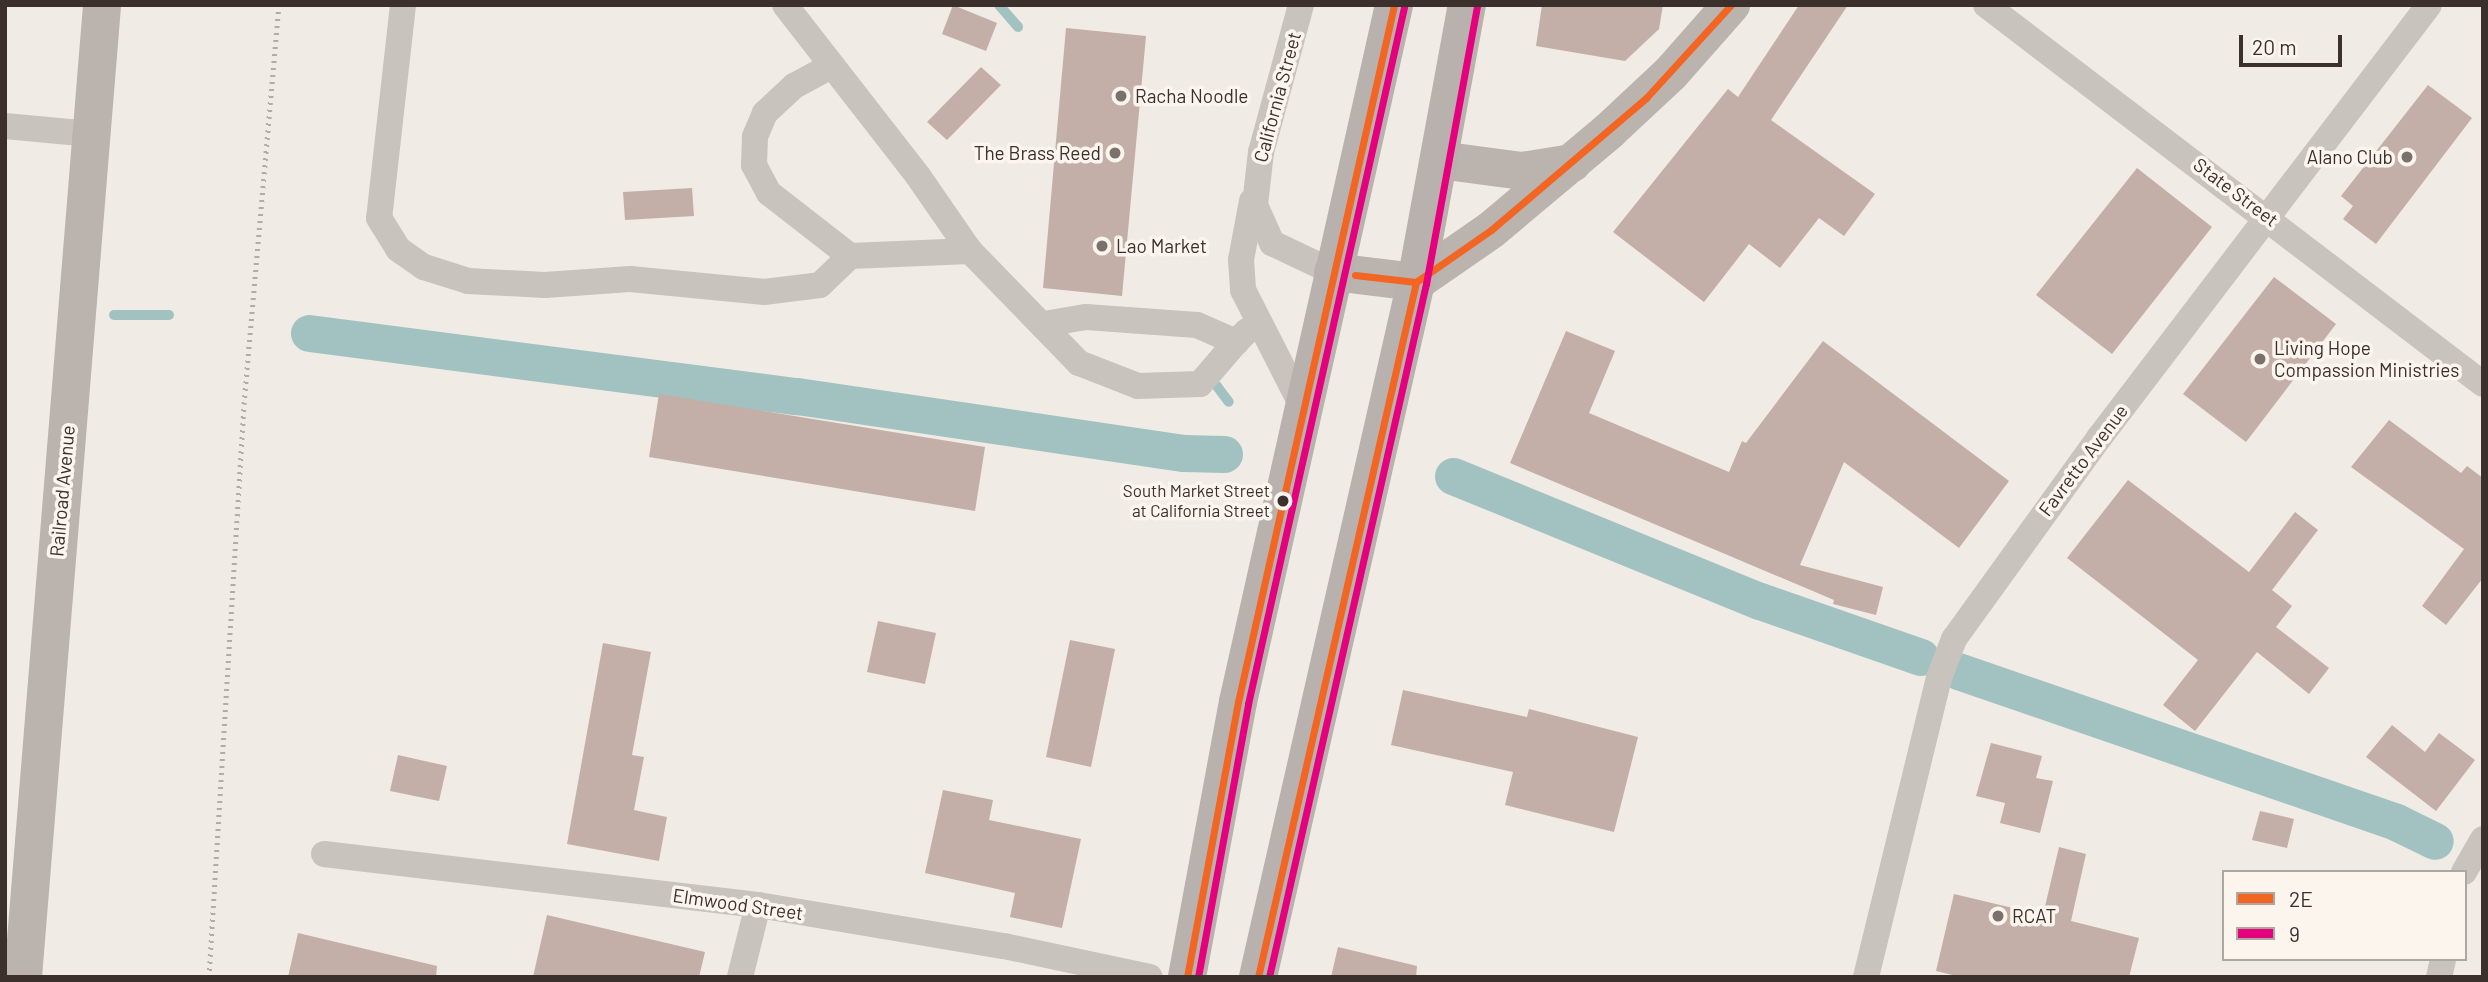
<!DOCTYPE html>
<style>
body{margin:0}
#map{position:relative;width:2488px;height:982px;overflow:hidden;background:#f0ebe5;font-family:Barlow,sans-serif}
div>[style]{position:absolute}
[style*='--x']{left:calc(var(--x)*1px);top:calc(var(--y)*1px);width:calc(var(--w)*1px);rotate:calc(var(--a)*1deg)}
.stream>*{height:10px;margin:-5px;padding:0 5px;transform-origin:5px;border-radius:5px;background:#a1c2c1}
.canal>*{height:37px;margin:-18.5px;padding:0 18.5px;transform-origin:18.5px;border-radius:18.5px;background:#a1c2c1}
.building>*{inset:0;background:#c3afa7}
.street>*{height:26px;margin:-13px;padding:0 13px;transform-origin:13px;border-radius:13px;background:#c9c3be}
.secondary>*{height:38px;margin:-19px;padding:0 19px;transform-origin:19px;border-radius:19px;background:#bab3ae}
.primary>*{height:38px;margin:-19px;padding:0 19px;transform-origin:19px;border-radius:19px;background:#b8b1ad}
.rail>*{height:5px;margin-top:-2.5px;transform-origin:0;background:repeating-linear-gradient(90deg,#b1aca8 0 2px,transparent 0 7px)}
.bus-1>*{height:7px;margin:-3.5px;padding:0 3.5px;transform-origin:3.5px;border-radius:3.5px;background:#f26522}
.bus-2>*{height:7px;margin:-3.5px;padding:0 3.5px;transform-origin:3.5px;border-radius:3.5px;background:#e5007d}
.dots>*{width:19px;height:19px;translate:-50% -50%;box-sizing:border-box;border:4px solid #fbf5ee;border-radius:50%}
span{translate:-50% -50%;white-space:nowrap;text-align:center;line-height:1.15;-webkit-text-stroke:7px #fbf5ee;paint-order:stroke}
.bus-label{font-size:17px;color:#3b302b}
.right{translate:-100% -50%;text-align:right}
.poi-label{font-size:19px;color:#3b302b}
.left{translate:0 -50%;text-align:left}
.street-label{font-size:19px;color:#3b302b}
.frame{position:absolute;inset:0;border:7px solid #3b302b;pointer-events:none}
.legend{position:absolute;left:2222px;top:870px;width:245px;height:91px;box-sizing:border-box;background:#fbf5ee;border:2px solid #aea6a0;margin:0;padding:9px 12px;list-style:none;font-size:21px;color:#3b302b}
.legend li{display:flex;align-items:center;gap:14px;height:35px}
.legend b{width:35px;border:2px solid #aea6a0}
.scale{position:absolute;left:2239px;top:35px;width:103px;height:32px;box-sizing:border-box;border:4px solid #3b302b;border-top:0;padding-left:9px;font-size:21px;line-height:24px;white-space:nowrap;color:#3b302b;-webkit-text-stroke:5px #fbf5ee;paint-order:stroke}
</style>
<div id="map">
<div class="stream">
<div style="--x:999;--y:5;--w:29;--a:49"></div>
<div style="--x:114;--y:315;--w:55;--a:0"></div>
<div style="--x:1216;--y:385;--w:21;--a:53"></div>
</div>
<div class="canal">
<div style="--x:309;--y:333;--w:492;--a:7.4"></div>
<div style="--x:797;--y:396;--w:391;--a:8.4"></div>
<div style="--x:1184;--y:453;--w:40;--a:1.4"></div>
<div style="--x:1453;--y:476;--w:331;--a:22.2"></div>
<div style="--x:1760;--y:601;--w:170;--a:19.2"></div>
<div style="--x:1958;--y:671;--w:463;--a:19"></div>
<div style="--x:2396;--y:822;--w:43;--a:26"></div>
</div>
<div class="building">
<div style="clip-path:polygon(953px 5px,997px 23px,986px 51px,942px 34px)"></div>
<div style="clip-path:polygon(1542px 5px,1663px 5px,1659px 29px,1625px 61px,1536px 46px)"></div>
<div style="clip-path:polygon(1799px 5px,1848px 5px,1771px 120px,1875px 194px,1844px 236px,1819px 218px,1780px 268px,1749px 244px,1704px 302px,1613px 232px,1728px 89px,1738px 97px)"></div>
<div style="clip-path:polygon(1066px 28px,1146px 36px,1122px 296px,1043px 288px)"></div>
<div style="clip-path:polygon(981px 67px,1001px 85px,947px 140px,927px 122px)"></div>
<div style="clip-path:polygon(2428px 85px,2472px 118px,2376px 244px,2343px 219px,2353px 206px,2341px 196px)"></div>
<div style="clip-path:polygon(2137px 168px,2212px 227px,2112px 354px,2036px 295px)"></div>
<div style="clip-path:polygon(692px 188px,694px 216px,625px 220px,623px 192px)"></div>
<div style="clip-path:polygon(2274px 277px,2336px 324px,2246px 442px,2183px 394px)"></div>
<div style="clip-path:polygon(1566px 331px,1615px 351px,1589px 413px,1729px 472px,1742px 441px,1746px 443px,1823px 341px,2009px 481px,1959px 548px,1844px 462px,1800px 565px,1883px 587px,1876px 615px,1833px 604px,1834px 600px,1510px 463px)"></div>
<div style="clip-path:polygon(659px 394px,985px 447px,975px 511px,649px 457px)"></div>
<div style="clip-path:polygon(2389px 420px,2461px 473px,2467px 466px,2483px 478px,2483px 578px,2446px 625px,2422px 606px,2464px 549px,2351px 467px)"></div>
<div style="clip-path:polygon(2128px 480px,2249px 572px,2295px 512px,2318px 530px,2272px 590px,2292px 606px,2276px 627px,2329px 668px,2309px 694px,2257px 652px,2195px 731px,2163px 705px,2198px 660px,2067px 558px)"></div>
<div style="clip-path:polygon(878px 621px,936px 633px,925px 684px,867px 672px)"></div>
<div style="clip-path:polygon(1070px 640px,1115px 649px,1091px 767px,1046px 757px)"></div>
<div style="clip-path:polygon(603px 643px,651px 652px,632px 755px,644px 757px,634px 810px,667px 817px,659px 861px,567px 844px)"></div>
<div style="clip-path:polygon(1403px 690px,1527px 717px,1529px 709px,1638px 737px,1614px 832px,1505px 805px,1513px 772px,1391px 745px)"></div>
<div style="clip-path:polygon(2392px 725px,2425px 752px,2439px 733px,2475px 760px,2436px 811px,2366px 757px)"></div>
<div style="clip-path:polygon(1991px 743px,2042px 756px,2036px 778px,2053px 781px,2040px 833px,2000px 823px,2005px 803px,1976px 796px)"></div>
<div style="clip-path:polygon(398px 755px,447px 766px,439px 801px,390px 791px)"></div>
<div style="clip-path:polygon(943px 790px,993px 800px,989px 820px,1081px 839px,1062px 928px,1010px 917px,1015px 893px,925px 873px)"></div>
<div style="clip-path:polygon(2260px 811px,2294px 819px,2287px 848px,2252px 840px)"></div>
<div style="clip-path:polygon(2059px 847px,2086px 854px,2071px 921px,2139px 938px,2129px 977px,1961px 977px,1936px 971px,1954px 894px,2043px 915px)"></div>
<div style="clip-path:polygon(547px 915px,705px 952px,699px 977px,533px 977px)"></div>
<div style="clip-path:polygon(298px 933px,437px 966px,436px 977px,288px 977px)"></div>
<div style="clip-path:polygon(1338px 947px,1417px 966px,1416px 977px,1331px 977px)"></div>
</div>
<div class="street">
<div style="--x:403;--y:5;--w:214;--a:96.4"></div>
<div style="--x:379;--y:218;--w:36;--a:58"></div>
<div style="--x:398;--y:249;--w:32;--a:35"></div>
<div style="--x:424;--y:267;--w:46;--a:17.7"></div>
<div style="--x:468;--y:281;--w:77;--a:3"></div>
<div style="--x:545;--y:285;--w:85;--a:-4"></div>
<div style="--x:630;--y:279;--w:135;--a:5.5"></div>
<div style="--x:764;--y:292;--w:56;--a:-7.1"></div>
<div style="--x:820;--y:285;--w:42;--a:-44"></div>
<div style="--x:850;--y:256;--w:120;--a:-2.4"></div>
<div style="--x:785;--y:5;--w:217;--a:52.1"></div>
<div style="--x:918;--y:176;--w:91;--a:55.3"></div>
<div style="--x:970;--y:251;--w:156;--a:45.8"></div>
<div style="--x:1079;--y:363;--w:63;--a:21.3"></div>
<div style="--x:1138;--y:386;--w:62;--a:-1.8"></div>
<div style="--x:1200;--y:384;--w:55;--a:-49.4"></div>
<div style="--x:1301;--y:5;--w:152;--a:105.2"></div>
<div style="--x:1261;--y:152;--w:53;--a:96.5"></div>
<div style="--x:1255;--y:205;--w:42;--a:65.9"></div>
<div style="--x:1272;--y:243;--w:68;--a:25.4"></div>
<div style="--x:1986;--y:5;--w:625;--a:37.33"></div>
<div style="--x:831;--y:66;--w:42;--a:151.6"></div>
<div style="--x:794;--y:86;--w:40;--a:137"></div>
<div style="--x:765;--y:113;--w:26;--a:113"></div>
<div style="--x:755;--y:137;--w:28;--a:92"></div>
<div style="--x:754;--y:165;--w:32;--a:62"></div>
<div style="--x:769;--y:193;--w:103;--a:37.9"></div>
<div style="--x:5;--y:126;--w:86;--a:5.3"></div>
<div style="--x:1252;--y:201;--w:60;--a:100.6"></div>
<div style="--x:1241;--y:260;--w:30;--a:86"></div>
<div style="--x:1243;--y:290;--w:130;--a:63"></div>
<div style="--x:1044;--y:324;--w:43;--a:-9.5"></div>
<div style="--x:1086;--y:317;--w:111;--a:4.1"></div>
<div style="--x:1197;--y:325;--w:43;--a:23.6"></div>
<div style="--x:1236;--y:342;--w:16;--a:-45"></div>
<div style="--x:324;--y:854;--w:437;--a:6.7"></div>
<div style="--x:758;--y:905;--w:249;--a:9.5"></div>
<div style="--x:1004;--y:946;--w:149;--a:12"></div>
<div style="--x:2464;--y:872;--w:38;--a:-60"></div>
<div style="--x:740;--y:977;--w:74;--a:-76"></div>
<div style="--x:1866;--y:977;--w:308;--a:-76.3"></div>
<div style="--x:1939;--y:678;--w:42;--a:-69"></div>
<div style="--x:1954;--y:639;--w:248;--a:-54.2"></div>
<div style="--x:2099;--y:438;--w:544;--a:-52.69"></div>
<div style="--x:2439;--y:977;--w:18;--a:-77"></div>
</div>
<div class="secondary">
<div style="--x:1439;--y:160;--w:84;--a:7.5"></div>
<div style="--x:1522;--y:171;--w:51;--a:-9.1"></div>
<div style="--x:1333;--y:272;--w:84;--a:6.9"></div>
<div style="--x:1416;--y:282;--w:91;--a:-34.7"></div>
<div style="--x:1491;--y:230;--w:155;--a:-40"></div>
<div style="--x:1610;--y:130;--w:83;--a:-43.1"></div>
<div style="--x:1671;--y:73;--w:91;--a:-48.6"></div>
<div style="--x:23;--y:977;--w:975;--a:-85.35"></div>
</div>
<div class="primary">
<div style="--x:1187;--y:977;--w:280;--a:-79.5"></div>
<div style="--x:1238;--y:702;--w:714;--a:-77.38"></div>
<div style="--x:1258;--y:977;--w:713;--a:-77.19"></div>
<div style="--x:1416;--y:282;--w:282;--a:-79.6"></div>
</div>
<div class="rail">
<div style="--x:209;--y:977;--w:574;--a:-86.5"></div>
<div style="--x:244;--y:404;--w:401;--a:-85"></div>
</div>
<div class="bus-1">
<div style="--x:1355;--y:275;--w:61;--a:6.5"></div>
<div style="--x:1416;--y:282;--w:91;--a:-34.7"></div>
<div style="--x:1491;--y:230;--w:204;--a:-40.4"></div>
<div style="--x:1646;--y:98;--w:126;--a:-47.6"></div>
<div style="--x:1187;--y:977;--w:280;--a:-79.5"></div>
<div style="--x:1238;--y:702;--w:714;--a:-77.38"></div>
<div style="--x:1258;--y:977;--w:713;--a:-77.19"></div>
</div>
<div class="bus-2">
<div style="--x:1198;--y:977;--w:278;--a:-79.6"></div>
<div style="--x:1248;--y:704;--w:714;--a:-77.38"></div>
<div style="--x:1269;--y:977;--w:711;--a:-77.24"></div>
<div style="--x:1426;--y:284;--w:282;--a:-79.6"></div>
</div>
<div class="dots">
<div style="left:1121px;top:96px;background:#7a716c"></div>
<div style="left:1115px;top:153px;background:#7a716c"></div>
<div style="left:2407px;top:157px;background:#7a716c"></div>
<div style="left:1102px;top:246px;background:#7a716c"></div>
<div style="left:2260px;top:359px;background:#7a716c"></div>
<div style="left:1283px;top:501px;background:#3b302b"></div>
<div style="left:1998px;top:916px;background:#7a716c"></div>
</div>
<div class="bus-label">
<span class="right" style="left:1270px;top:501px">South Market Street<br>at California Street</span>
</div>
<div class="poi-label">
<span class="left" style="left:1135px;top:96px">Racha Noodle</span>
<span class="right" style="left:1101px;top:153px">The Brass Reed</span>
<span class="right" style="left:2393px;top:157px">Alano Club</span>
<span class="left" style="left:1116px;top:246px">Lao Market</span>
<span class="left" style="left:2274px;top:359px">Living Hope<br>Compassion Ministries</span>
<span class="left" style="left:2012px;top:916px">RCAT</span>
</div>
<div class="street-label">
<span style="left:1277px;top:97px;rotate:-75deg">California Street</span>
<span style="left:2236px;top:192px;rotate:37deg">State Street</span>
<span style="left:2083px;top:460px;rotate:-53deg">Favretto Avenue</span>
<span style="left:62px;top:491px;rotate:-85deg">Railroad Avenue</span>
<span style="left:738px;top:904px;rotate:8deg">Elmwood Street</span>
</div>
<div class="frame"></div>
<ul class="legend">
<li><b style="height:9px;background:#f26522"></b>2E</li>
<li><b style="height:9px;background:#e5007d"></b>9</li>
</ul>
<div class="scale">20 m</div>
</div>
